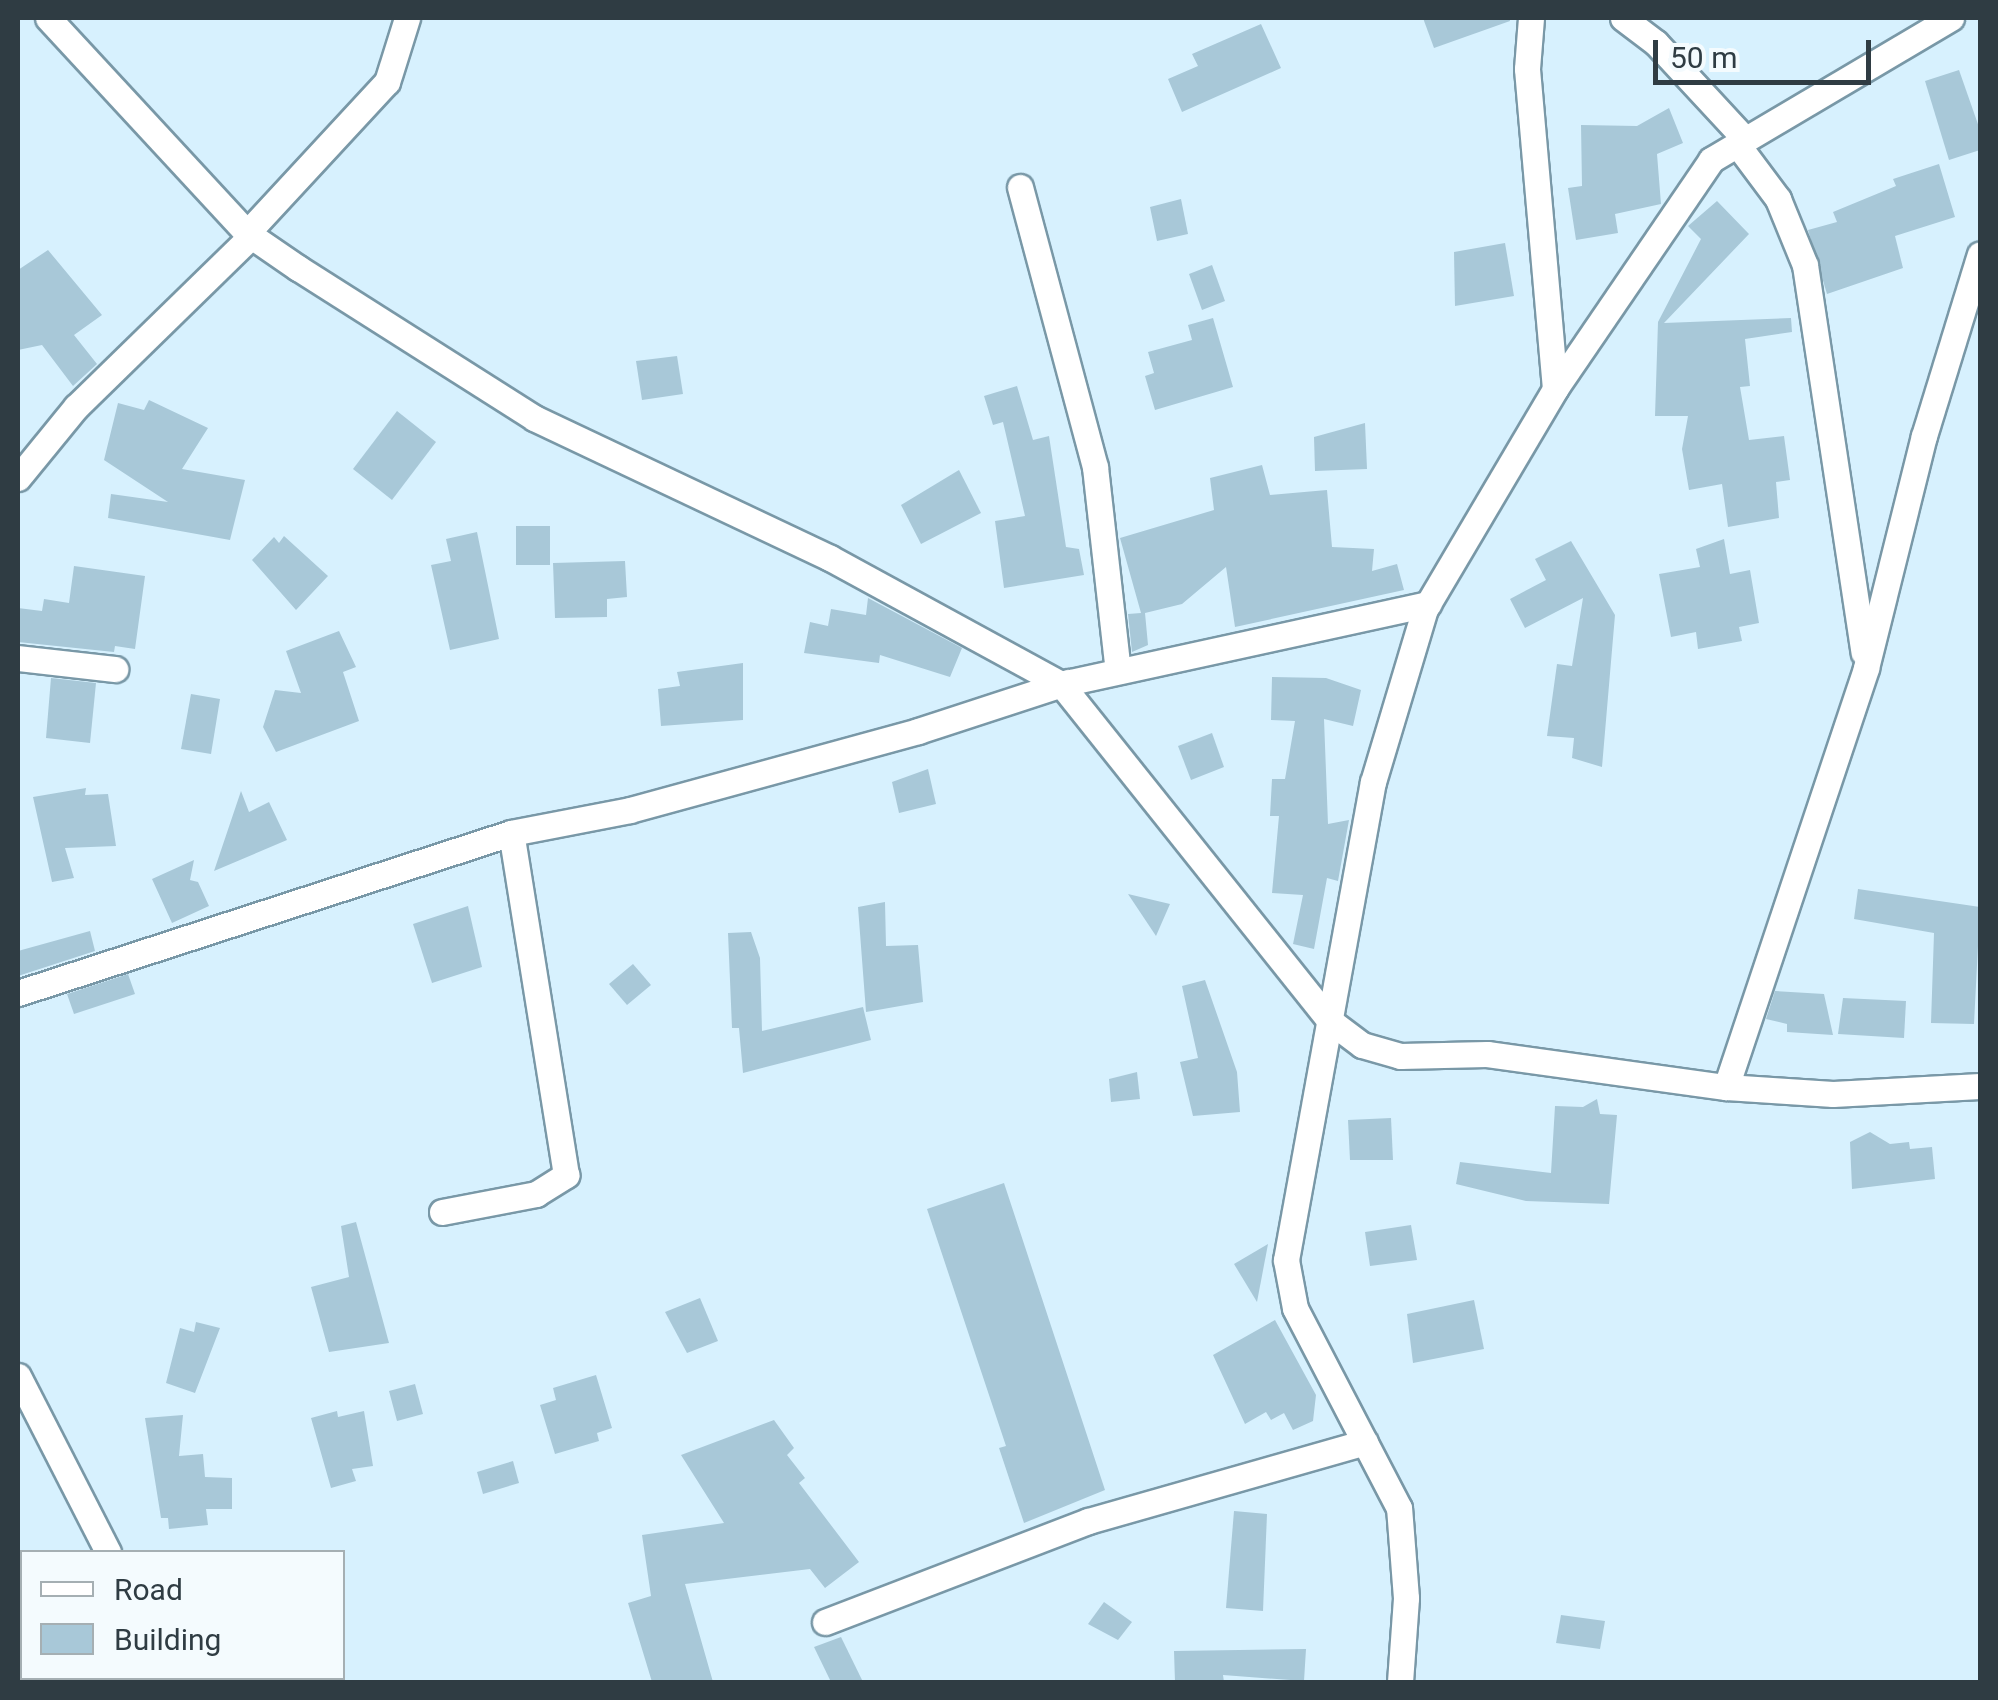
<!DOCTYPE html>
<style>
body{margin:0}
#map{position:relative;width:1998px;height:1700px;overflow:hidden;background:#d7f1fe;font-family:Roboto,sans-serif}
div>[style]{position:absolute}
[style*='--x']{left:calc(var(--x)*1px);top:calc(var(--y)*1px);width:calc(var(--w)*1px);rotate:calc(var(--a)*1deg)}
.building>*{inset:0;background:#a8c8d8}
.roads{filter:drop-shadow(2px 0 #7998a7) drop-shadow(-2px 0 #7998a7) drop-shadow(0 2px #7998a7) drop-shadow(0 -2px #7998a7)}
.street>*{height:25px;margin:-12.5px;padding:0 12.5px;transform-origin:12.5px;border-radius:12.5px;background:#fff}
span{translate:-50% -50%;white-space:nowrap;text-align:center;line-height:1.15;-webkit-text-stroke:10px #f4fbfe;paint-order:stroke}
.frame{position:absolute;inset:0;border:20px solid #2f3c43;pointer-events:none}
.legend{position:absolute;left:20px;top:1550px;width:325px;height:130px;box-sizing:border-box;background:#f4fbfe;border:2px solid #a5afb3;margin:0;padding:12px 18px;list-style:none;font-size:30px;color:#2f3c43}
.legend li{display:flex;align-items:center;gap:20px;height:50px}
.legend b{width:50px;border:2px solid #a5afb3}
.scale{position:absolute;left:1653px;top:40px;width:218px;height:45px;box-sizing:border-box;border:5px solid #2f3c43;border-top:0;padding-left:12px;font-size:30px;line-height:35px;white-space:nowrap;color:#2f3c43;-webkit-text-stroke:8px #f4fbfe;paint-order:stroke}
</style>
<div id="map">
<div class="building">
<div style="clip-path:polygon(1423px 18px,1509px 18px,1510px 21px,1434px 48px)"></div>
<div style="clip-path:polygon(1261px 24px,1281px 68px,1182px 112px,1168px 79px,1198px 66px,1192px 54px)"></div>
<div style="clip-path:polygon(1959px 70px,1980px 130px,1980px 150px,1949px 160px,1925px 81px)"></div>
<div style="clip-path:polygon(1669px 108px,1683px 143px,1657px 154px,1661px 204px,1615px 214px,1618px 233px,1576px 240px,1568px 188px,1582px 186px,1581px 125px,1637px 126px)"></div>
<div style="clip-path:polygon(1939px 164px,1955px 217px,1895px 236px,1903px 268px,1827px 294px,1808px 230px,1837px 222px,1833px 212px,1896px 186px,1893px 179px)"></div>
<div style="clip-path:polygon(1181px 199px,1188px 234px,1157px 241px,1150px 207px)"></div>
<div style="clip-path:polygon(1717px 201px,1749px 234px,1664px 323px,1791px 318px,1792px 332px,1745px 339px,1750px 386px,1740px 387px,1749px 440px,1784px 436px,1790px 480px,1776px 482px,1779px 518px,1728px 527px,1722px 484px,1689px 490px,1682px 449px,1688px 416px,1655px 416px,1658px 322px,1701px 239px,1688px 226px)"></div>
<div style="clip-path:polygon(1505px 243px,1514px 296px,1455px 306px,1454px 252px)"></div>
<div style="clip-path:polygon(48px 250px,102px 315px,74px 335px,97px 364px,73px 386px,42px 345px,18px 350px,18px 270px)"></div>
<div style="clip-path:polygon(1212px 265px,1225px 301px,1202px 310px,1189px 274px)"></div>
<div style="clip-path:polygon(1213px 318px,1233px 387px,1155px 410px,1145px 376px,1154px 373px,1148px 352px,1192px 340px,1188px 325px)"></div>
<div style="clip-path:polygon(677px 356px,683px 394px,642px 400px,636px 361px)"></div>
<div style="clip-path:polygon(1017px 386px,1033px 440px,1049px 436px,1066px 547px,1079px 549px,1084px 575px,1004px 588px,995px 521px,1025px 516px,1003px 422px,993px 425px,984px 396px)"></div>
<div style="clip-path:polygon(149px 400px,208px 428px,182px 469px,245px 480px,230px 540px,108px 518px,111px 494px,168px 502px,104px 460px,118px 403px,144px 410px)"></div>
<div style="clip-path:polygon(397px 411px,436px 442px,392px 500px,353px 469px)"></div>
<div style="clip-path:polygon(1365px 423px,1367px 469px,1315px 471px,1314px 437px)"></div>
<div style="clip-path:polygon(1262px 465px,1270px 495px,1327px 490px,1332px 547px,1374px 549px,1372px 571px,1397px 564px,1404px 590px,1235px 627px,1226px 567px,1182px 604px,1145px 613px,1148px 645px,1132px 652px,1128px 614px,1141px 613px,1120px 538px,1214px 510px,1210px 478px)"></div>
<div style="clip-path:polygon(959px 470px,981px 513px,921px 544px,901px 505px)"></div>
<div style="clip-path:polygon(516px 526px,550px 526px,550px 565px,516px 565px)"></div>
<div style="clip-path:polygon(477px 532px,499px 639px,450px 650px,431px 565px,451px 561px,446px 539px)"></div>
<div style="clip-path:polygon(284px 536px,328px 576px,296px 610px,252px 560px,274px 537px,279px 543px)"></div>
<div style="clip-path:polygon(1724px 539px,1730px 574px,1750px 570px,1759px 623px,1739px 627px,1742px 641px,1698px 649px,1696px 632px,1671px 637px,1659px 574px,1700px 567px,1696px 549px)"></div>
<div style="clip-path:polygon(1571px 541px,1615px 615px,1602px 767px,1572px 758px,1574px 738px,1547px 736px,1557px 664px,1572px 666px,1583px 598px,1525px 628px,1510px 599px,1546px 580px,1535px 559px)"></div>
<div style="clip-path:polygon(625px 561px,627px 597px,607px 599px,607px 617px,555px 618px,553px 563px)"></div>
<div style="clip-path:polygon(74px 566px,145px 576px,135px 649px,115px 646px,114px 652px,18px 642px,18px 608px,42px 611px,44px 599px,69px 603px)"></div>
<div style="clip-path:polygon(868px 598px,962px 648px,950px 677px,880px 655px,879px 663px,804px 653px,810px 622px,828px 626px,831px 609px,866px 615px)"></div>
<div style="clip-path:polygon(339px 631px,356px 667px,343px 672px,359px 721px,276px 752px,263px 727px,275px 690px,301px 693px,286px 651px)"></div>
<div style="clip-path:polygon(743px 663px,743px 720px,661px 726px,658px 689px,680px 686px,677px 672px)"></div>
<div style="clip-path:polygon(1272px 677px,1326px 678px,1361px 690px,1353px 726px,1324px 719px,1328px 824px,1349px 820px,1338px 881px,1327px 878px,1314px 949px,1293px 944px,1303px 895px,1272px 893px,1279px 816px,1270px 816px,1272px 779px,1285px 779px,1295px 721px,1271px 720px)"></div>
<div style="clip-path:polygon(51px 678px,96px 683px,90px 743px,46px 738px)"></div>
<div style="clip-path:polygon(191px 694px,220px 699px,211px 754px,181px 749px)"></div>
<div style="clip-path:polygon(1212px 733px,1224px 767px,1191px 780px,1178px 746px)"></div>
<div style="clip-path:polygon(928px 769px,936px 804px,899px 813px,892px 782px)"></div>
<div style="clip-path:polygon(86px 788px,85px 795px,108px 794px,116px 846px,65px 848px,74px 878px,52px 882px,33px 797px)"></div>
<div style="clip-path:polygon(241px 791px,249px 812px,269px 802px,287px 840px,214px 871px)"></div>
<div style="clip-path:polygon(194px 860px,190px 880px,198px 882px,209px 906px,172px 923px,152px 879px)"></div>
<div style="clip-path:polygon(1858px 889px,1980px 907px,1974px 1024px,1931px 1023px,1934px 933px,1854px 919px)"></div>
<div style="clip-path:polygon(1128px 894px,1170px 904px,1156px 936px)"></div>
<div style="clip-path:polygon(885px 902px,886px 946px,918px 945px,923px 1002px,866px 1012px,858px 907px)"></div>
<div style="clip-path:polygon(468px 906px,482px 967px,432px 983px,413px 924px)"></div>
<div style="clip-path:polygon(90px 931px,95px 951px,18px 976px,18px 951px)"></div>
<div style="clip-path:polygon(751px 932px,760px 958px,762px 1031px,863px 1007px,871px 1040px,743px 1073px,739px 1028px,732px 1028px,728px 933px)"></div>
<div style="clip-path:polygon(633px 964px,651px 985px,627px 1005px,609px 984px)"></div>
<div style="clip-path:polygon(128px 974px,135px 994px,74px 1014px,67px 994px)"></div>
<div style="clip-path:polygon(1205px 980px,1237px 1072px,1240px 1112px,1193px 1116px,1180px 1062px,1198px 1058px,1182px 986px)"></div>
<div style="clip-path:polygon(1775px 991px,1824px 994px,1833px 1035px,1787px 1032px,1787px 1024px,1766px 1019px)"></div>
<div style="clip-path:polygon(1843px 998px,1906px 1001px,1904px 1038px,1838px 1034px)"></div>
<div style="clip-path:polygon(1137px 1072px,1140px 1099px,1111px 1102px,1109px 1079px)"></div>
<div style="clip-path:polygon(1597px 1099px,1600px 1114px,1617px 1115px,1609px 1204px,1526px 1201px,1456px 1184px,1460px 1162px,1551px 1173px,1555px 1106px,1583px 1107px)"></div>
<div style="clip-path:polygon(1391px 1118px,1393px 1160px,1350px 1160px,1348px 1120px)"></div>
<div style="clip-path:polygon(1870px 1132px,1890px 1144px,1909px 1142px,1910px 1149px,1932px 1147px,1935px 1179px,1852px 1189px,1850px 1142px)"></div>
<div style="clip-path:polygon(1004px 1183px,1105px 1490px,1024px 1523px,999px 1448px,1006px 1446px,927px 1209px)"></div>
<div style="clip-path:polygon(356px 1222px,389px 1343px,329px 1352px,311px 1287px,349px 1277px,341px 1226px)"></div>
<div style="clip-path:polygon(1411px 1225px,1417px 1260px,1370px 1266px,1365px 1232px)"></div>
<div style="clip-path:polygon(1268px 1244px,1257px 1302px,1234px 1264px)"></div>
<div style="clip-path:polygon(700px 1298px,718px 1341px,687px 1353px,665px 1312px)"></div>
<div style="clip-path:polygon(1474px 1300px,1484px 1349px,1413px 1363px,1407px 1314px)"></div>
<div style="clip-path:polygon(1275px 1320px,1316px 1395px,1313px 1421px,1293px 1430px,1284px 1413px,1271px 1420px,1266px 1412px,1245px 1424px,1213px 1355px)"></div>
<div style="clip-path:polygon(196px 1322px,220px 1328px,195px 1393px,166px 1383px,180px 1328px,194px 1332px)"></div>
<div style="clip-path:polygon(596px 1375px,612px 1428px,597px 1433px,599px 1441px,555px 1454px,540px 1405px,556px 1400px,553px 1388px)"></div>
<div style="clip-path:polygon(415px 1384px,423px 1414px,397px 1421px,389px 1391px)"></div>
<div style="clip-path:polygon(337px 1411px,338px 1417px,364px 1411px,373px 1466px,352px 1469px,356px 1481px,331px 1488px,311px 1418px)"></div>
<div style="clip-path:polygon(183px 1415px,179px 1456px,203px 1454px,205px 1477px,232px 1478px,232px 1509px,206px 1509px,208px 1525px,169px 1529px,168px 1518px,161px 1518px,145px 1418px)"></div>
<div style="clip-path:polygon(774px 1420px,794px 1448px,787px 1455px,805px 1478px,799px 1483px,859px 1562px,825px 1588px,810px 1569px,685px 1584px,713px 1682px,652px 1682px,628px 1603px,651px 1596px,642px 1535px,724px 1523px,681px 1455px)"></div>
<div style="clip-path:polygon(513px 1461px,519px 1483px,483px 1494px,477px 1472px)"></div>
<div style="clip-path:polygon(1234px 1511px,1267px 1514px,1263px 1611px,1226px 1608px)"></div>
<div style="clip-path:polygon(1104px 1602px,1132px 1622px,1118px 1640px,1088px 1624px)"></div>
<div style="clip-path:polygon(1561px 1615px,1605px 1621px,1600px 1649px,1556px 1643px)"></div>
<div style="clip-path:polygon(841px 1637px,863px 1682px,831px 1682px,814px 1647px)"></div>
<div style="clip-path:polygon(1306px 1649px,1304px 1681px,1223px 1675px,1224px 1682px,1175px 1682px,1174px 1651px)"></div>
</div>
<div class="roads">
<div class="street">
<div style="--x:48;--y:18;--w:293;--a:47.2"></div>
<div style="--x:247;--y:233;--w:62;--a:34.5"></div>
<div style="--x:298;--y:268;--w:280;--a:32.4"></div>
<div style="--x:534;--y:418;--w:327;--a:25.3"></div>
<div style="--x:830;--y:558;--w:263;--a:28.6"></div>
<div style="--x:1061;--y:684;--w:376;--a:-12.3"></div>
<div style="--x:1531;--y:18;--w:51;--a:94.5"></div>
<div style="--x:1527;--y:69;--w:321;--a:85"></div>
<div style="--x:1623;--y:18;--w:41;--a:37.1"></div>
<div style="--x:1656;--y:43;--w:131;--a:47.2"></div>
<div style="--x:1737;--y:144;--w:69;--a:53.3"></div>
<div style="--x:1778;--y:199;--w:71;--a:67.8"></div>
<div style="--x:1805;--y:265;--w:392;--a:81.4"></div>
<div style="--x:1020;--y:187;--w:290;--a:75"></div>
<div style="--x:1095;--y:467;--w:205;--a:83.6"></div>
<div style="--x:247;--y:233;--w:206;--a:-47.2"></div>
<div style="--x:387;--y:82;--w:67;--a:-72.6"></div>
<div style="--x:18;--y:478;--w:92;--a:-50.8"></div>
<div style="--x:76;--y:407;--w:245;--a:-44.3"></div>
<div style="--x:18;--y:658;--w:98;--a:6.5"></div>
<div style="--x:1061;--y:684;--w:431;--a:51.4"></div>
<div style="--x:1330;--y:1021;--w:40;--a:37"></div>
<div style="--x:1362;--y:1045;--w:40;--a:16"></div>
<div style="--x:1400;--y:1056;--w:87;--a:-1.3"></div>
<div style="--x:1487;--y:1054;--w:241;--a:7.9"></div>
<div style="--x:1726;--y:1087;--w:107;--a:3.7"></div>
<div style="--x:1833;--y:1094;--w:147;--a:-3.1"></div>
<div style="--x:18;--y:993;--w:518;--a:-17.98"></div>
<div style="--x:511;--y:833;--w:121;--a:-10.9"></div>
<div style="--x:630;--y:810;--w:299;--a:-15.3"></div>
<div style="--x:918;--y:731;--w:158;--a:-18.1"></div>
<div style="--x:1726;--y:1087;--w:442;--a:-71.5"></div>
<div style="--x:1866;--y:668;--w:239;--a:-76"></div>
<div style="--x:1924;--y:436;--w:190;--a:-72.9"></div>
<div style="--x:442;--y:1212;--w:96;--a:-10.8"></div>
<div style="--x:536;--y:1194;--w:36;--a:-32"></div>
<div style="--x:566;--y:1175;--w:346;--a:-99.1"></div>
<div style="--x:18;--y:1376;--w:198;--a:62.9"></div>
<div style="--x:825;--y:1622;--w:282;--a:-21"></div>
<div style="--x:1088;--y:1521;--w:288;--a:-15.9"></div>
<div style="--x:168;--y:1678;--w:5;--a:53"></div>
<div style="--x:1400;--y:1682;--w:84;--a:-85.9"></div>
<div style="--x:1406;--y:1598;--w:90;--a:-94.4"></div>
<div style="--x:1399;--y:1508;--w:225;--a:-117.5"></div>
<div style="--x:1295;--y:1308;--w:49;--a:-100.6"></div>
<div style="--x:1286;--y:1260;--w:486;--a:-79.7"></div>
<div style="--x:1373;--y:782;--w:181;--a:-73.3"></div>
<div style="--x:1425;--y:609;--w:256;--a:-59.4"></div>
<div style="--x:1555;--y:389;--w:277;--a:-55.7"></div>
<div style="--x:1711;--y:160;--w:279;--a:-30.6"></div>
</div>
</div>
<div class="frame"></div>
<ul class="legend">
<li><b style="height:12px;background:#fff"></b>Road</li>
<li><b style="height:28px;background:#a8c8d8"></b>Building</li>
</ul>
<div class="scale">50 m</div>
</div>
